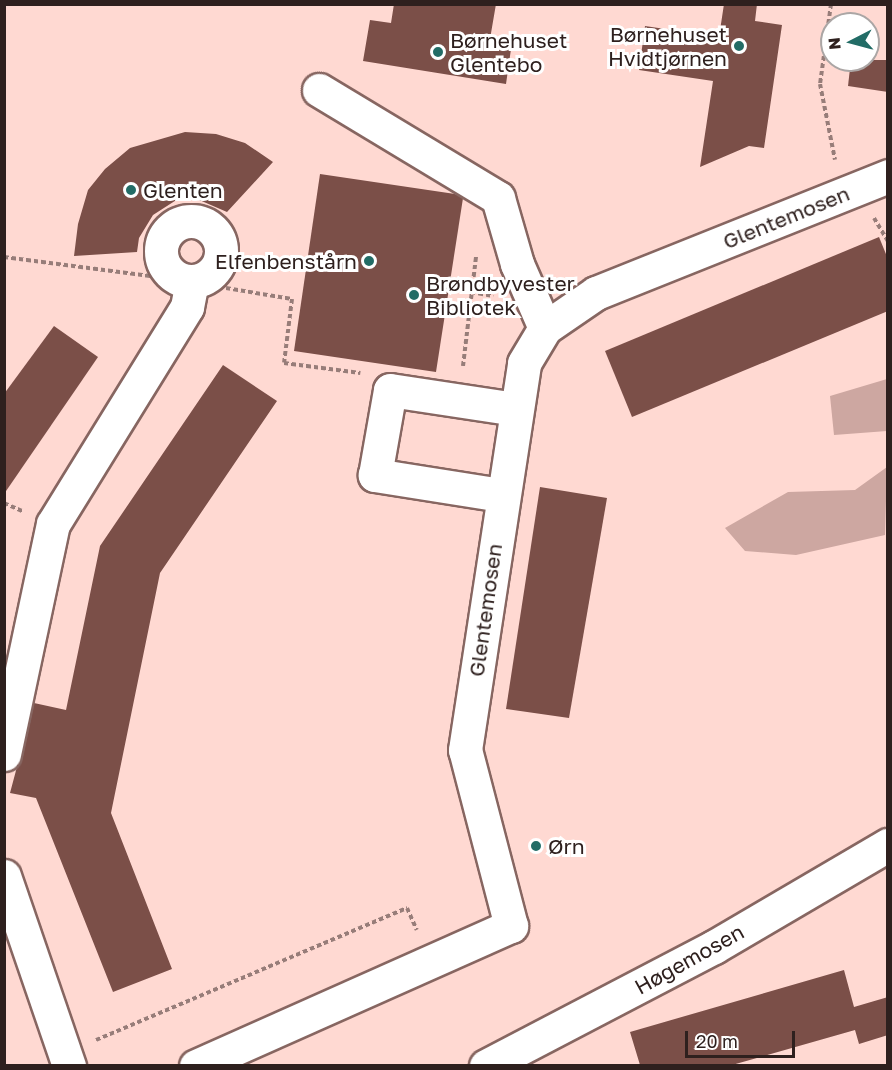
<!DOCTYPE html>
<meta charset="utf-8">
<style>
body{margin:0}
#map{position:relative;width:892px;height:1070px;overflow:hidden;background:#ffd9d2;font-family:"Golos Text",sans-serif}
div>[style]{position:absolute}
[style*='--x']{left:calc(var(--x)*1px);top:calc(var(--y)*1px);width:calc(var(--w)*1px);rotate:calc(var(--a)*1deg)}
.green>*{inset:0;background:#cda7a1}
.building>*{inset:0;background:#7b4f48}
.path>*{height:4px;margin-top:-2px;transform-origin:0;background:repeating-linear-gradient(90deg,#977d79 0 4.5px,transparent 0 7.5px)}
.roads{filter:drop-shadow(2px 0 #876661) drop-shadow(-2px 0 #876661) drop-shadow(0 2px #876661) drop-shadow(0 -2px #876661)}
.minor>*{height:33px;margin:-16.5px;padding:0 16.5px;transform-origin:16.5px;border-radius:16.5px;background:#fff}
.minor>.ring{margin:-16.5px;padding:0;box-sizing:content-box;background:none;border:33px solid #fff;border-radius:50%}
.dots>*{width:16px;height:16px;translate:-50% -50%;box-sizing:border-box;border:3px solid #fff;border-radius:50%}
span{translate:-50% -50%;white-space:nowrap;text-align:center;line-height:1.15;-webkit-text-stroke:6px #fff;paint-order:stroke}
.poi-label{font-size:21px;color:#2e201e}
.right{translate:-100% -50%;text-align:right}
.left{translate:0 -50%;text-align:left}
.street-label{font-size:21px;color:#2e201e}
.frame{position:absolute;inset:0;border:6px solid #2e201e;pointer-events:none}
.north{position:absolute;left:820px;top:12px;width:60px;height:60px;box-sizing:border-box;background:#fff;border:2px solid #aba6a5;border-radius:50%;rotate:264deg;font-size:16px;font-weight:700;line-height:24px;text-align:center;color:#2e201e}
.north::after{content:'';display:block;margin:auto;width:21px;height:27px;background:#226c66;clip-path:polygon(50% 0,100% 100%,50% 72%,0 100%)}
.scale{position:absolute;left:685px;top:1031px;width:110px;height:27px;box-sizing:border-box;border:3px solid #2e201e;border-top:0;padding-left:8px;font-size:18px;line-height:21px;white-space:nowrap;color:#2e201e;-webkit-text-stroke:4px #fff;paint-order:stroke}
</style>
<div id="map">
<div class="green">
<div style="clip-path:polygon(887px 379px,887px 431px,834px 435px,830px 396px)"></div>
<div style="clip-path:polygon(887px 467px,885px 535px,796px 555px,745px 551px,725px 528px,788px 492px,855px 490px)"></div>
</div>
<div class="building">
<div style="clip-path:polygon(394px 4px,496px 4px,490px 39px,512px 42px,506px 84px,363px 61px,370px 20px,391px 23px)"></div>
<div style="clip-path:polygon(724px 4px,757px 4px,755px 21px,782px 25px,764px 148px,749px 146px,700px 167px,713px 81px,639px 70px,645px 26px,719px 37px)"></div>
<div style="clip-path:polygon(851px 60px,888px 60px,888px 92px,848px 86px)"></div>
<div style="clip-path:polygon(185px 132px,216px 134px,245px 143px,273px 162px,227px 212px,197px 199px,181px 197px,153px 215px,139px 238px,137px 252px,74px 256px,78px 224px,88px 190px,105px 169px,130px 148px)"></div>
<div style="clip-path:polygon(320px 174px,455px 194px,463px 198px,436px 372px,294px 351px)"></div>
<div style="clip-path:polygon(879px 237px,888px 259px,888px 311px,632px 417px,605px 351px)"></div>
<div style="clip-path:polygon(54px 326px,98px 357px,4px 494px,4px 394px)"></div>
<div style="clip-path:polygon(223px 365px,277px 401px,160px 573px,111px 813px,172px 969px,113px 992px,36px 798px,10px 793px,34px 703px,66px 710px,100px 546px)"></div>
<div style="clip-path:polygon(540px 487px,607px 498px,569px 718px,506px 709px)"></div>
<div style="clip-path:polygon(844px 970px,854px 1007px,888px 997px,888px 1035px,859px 1044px,855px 1030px,732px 1065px,640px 1065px,630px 1032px)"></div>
</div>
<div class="path">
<div style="--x:831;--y:4;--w:81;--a:97.8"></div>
<div style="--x:820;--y:84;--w:77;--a:78.8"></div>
<div style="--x:874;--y:218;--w:27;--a:59"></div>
<div style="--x:4;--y:257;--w:155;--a:7.4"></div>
<div style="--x:226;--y:288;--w:67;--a:9.5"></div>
<div style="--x:292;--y:299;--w:64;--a:97.1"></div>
<div style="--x:284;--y:363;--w:77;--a:7.5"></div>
<div style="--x:449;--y:288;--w:45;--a:10.3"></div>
<div style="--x:463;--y:366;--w:110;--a:-83.2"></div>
<div style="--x:4;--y:503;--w:20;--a:24"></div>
<div style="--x:96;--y:1040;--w:338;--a:-23"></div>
<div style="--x:407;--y:908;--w:24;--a:66"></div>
</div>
<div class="roads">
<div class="minor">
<div style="--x:319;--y:90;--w:209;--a:31.1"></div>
<div style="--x:498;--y:198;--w:69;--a:73.9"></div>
<div style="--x:517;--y:264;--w:70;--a:66.4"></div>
<div class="ring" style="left:161px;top:221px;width:27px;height:27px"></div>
<div style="--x:501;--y:495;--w:128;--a:-171"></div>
<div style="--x:375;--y:475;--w:86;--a:-80"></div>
<div style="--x:390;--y:390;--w:127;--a:8.6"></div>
<div style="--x:4;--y:754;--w:235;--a:-78"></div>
<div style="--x:53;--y:524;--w:255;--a:-58.3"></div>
<div style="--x:187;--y:307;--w:25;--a:-79"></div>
<div style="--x:4;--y:876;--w:201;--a:71.1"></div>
<div style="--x:196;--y:1066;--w:345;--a:-24"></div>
<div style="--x:511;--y:926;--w:182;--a:-104.6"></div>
<div style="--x:465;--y:750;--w:391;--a:-81.3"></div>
<div style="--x:524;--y:363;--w:41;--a:-59"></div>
<div style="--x:545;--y:328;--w:62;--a:-34.5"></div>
<div style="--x:596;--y:293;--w:315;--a:-21.8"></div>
<div style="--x:486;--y:1066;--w:257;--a:-27.6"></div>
<div style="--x:714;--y:947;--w:202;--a:-30.4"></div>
</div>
</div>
<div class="dots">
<div style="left:739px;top:46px;background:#226c66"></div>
<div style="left:438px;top:52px;background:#226c66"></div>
<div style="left:131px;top:190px;background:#226c66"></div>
<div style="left:369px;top:261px;background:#226c66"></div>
<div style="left:414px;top:295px;background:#226c66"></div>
<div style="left:536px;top:846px;background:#226c66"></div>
</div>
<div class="poi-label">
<span class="right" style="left:727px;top:46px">Børnehuset<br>Hvidtjørnen</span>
<span class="left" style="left:450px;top:52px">Børnehuset<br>Glentebo</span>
<span class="left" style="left:143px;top:190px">Glenten</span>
<span class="right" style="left:357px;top:261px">Elfenbenstårn</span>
<span class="left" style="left:426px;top:295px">Brøndbyvester<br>Bibliotek</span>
<span class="left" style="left:548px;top:846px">Ørn</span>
</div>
<div class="street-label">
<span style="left:786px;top:217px;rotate:-22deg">Glentemosen</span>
<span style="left:485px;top:610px;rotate:-82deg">Glentemosen</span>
<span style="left:689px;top:959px;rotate:-29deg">Høgemosen</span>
</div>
<div class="frame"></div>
<div class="north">N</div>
<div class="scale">20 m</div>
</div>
